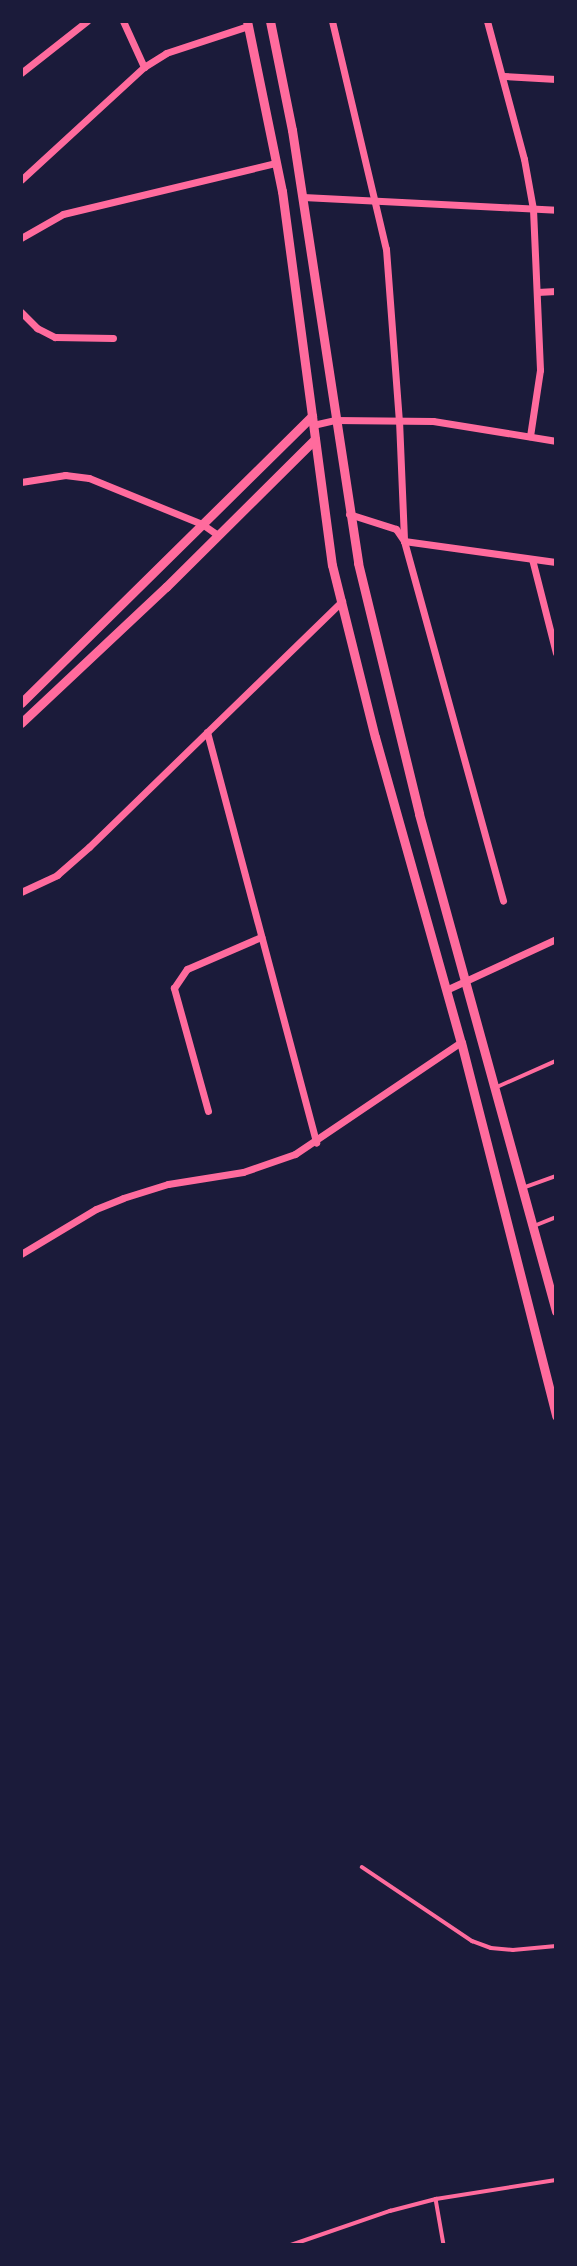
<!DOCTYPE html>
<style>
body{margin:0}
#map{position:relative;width:577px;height:2266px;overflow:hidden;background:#1b1b3a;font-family:Rubik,sans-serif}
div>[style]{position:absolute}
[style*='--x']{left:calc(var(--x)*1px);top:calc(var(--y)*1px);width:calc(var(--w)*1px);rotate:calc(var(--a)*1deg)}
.service>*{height:3.5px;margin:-1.75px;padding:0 1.75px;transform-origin:1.75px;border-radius:1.75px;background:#ff6b9d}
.minor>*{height:7px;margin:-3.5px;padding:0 3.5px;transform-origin:3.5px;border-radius:3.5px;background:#ff6b9d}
.tertiary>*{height:9px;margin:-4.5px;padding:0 4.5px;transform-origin:4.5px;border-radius:4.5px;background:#ff6b9d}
span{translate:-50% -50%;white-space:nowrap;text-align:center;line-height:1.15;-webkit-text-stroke:5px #1b1b3a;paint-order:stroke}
.frame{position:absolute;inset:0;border:23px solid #1b1b3a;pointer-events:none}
</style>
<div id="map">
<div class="service">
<div style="--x:497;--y:1087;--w:64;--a:-23.8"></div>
<div style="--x:523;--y:1188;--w:35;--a:-20"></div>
<div style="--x:534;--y:1226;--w:24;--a:-22"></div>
<div style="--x:362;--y:1867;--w:133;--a:33.9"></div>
<div style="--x:472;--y:1941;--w:20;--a:20"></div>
<div style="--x:491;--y:1948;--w:22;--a:5"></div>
<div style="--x:513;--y:1950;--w:43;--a:-5.3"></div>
<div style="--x:436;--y:2199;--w:47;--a:80.1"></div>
<div style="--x:291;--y:2245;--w:105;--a:-19"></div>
<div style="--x:390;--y:2211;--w:48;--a:-14.6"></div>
<div style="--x:436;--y:2199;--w:121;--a:-9"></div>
</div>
<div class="minor">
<div style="--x:123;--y:21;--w:51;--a:65.5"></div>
<div style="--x:332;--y:21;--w:234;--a:76.7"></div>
<div style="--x:386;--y:249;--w:171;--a:85.7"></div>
<div style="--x:399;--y:420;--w:121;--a:87.6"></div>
<div style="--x:404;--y:541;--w:373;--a:74.6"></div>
<div style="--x:487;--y:21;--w:143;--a:75"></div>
<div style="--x:524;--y:159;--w:51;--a:79.8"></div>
<div style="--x:533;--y:209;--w:161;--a:87.5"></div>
<div style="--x:540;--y:370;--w:67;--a:98.6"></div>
<div style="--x:21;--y:73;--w:84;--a:-38.2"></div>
<div style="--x:504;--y:76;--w:52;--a:3.3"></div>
<div style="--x:21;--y:180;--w:167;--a:-42.6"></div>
<div style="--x:144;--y:67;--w:26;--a:-32"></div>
<div style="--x:166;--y:53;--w:86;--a:-18.2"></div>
<div style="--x:303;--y:197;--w:253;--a:2.9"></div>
<div style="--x:21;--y:238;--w:48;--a:-29.7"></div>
<div style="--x:63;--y:214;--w:219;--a:-13.5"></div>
<div style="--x:537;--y:292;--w:19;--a:-3"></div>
<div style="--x:21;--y:312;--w:23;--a:45"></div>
<div style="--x:37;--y:328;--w:20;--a:27"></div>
<div style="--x:55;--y:337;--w:58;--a:1"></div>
<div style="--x:313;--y:425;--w:23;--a:-13"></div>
<div style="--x:335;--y:420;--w:98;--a:0.6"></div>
<div style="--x:433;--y:421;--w:125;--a:9.2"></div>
<div style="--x:21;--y:482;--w:45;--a:-9"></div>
<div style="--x:65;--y:475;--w:24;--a:7"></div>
<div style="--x:89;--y:478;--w:122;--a:22.2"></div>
<div style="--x:202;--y:524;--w:19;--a:35"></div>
<div style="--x:349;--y:514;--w:49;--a:17.7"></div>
<div style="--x:396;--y:529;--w:14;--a:56"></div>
<div style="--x:404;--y:541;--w:153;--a:7.9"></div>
<div style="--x:532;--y:559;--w:97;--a:75.7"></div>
<div style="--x:207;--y:732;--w:425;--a:75.1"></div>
<div style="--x:21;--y:892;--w:40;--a:-25"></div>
<div style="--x:57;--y:875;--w:43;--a:-41.2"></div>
<div style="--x:89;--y:847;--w:353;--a:-44.2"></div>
<div style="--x:446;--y:990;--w:121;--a:-24.9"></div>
<div style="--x:208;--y:1111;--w:128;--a:-105.5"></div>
<div style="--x:174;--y:988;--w:23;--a:-56"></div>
<div style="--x:187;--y:969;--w:81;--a:-23.4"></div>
<div style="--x:21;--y:1254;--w:87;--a:-31"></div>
<div style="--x:96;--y:1209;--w:29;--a:-22"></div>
<div style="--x:123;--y:1198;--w:47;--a:-17.3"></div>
<div style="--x:168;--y:1184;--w:76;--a:-9.1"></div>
<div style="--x:243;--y:1172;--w:55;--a:-19.1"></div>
<div style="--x:295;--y:1154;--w:200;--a:-34"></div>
</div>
<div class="tertiary">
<div style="--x:247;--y:21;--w:174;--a:78.4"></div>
<div style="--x:282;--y:191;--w:377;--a:82.4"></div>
<div style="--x:332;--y:565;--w:177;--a:76"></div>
<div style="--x:375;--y:737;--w:317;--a:74.3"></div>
<div style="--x:461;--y:1042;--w:386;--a:75.7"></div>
<div style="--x:270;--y:21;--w:111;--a:78.6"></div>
<div style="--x:292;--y:130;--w:438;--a:81.3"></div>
<div style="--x:358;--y:563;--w:258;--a:76.3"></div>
<div style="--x:419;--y:814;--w:516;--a:74.59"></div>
<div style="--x:21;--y:703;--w:409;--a:-44.6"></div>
<div style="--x:21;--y:723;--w:199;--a:-43.2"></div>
<div style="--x:166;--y:587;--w:210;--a:-44.8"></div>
</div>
<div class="frame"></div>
</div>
